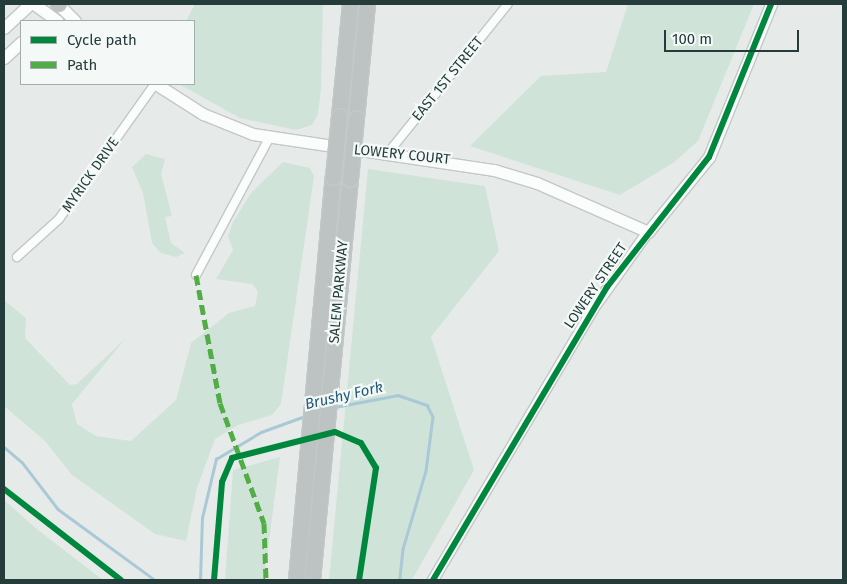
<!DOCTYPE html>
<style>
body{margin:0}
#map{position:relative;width:847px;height:584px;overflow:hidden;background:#e6ebe9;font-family:"Fira Sans",sans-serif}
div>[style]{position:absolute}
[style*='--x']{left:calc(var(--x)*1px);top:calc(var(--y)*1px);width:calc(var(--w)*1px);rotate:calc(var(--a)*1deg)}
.green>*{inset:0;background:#d0e3d8}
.stream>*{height:2.5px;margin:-1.25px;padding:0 1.25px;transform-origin:1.25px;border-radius:1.25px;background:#a9c9d6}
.roads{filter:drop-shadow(1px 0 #c3c8c6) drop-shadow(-1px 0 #c3c8c6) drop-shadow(0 1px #c3c8c6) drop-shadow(0 -1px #c3c8c6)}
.minor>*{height:8px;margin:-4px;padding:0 4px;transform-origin:4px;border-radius:4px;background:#fbfcfc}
.tertiary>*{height:10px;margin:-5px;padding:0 5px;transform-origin:5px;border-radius:5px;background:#fbfcfc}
.secondary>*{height:11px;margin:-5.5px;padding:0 5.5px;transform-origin:5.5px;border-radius:5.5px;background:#fbfcfc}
.motorway>*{height:15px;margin:-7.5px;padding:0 7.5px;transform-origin:7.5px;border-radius:7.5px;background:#bcc3c2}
.bridges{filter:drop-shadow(1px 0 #c2cac8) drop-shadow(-1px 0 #c2cac8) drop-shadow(0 1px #c2cac8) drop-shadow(0 -1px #c2cac8)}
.motorway-bridge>*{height:15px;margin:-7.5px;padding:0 7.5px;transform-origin:7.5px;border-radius:7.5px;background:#bcc3c2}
.quiet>*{height:5px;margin-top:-2.5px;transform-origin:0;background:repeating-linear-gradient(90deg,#53ad46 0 10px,transparent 0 15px)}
.cycleway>*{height:6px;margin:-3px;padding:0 3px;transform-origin:3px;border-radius:3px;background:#00873e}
span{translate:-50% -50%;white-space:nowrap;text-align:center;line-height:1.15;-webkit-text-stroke:4.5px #f4f9f8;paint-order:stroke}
.street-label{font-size:14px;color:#243d3b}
.water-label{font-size:15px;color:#215a77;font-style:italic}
.frame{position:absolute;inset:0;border:5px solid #243d3b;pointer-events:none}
.legend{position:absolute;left:20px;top:20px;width:175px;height:65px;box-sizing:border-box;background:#f4f9f8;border:1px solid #a1aeac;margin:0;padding:6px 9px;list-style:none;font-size:15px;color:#243d3b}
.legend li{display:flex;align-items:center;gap:10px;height:25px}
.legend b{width:25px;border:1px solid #a1aeac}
.scale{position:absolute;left:664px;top:30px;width:135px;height:22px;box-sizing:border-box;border:2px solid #243d3b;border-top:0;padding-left:6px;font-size:15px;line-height:18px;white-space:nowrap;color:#243d3b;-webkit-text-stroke:4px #f4f9f8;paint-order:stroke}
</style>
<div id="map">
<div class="green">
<div style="clip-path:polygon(195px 4px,323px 4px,321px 88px,318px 114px,312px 125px,296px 130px,240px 118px,179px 84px,194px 84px,194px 21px,186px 21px)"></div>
<div style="clip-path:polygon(628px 4px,754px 4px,698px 141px,673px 163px,620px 195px,470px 146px,541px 76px,606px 72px)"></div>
<div style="clip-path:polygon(146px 154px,165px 159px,161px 174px,172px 216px,165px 217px,171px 243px,185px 253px,176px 257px,161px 253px,152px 243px,143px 193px,132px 167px)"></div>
<div style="clip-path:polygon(283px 162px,310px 168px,314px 176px,281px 404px,272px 415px,238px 425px,215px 439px,197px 488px,186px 541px,155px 534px,72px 475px,45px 441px,4px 406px,4px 300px,26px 318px,25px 338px,70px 385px,77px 384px,126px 338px,72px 404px,77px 424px,96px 436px,131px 441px,176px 400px,191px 343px,229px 313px,255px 306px,258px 291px,252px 284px,216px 279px,233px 250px,228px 236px,233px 222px,251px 193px)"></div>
<div style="clip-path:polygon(368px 169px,485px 186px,499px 251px,431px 337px,474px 470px,412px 580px,329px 580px)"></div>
<div style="clip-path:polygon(280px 457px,264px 580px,225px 580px,233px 470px)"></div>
<div style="clip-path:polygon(4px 500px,38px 530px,103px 580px,4px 580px)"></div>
</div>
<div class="stream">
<div style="--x:335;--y:407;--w:64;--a:-10.8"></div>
<div style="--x:398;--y:395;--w:31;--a:19"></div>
<div style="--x:427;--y:405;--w:13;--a:63"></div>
<div style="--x:433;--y:417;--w:54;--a:97.4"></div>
<div style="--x:426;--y:471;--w:81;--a:106.4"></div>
<div style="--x:403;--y:549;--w:31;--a:96"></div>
<div style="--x:4;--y:447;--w:23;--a:40"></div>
<div style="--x:22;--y:462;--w:59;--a:52.5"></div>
<div style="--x:58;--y:509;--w:120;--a:36.2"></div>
<div style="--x:200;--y:580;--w:62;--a:-88.2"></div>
<div style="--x:202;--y:518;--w:61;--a:-76.7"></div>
<div style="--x:216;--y:459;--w:52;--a:-31"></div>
<div style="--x:261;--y:432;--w:47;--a:-20"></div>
</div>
<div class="roads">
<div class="minor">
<div style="--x:388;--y:153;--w:191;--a:-51.2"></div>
<div style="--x:17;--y:257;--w:57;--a:-42.1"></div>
<div style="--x:59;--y:219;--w:166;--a:-54.6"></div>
<div style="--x:196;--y:275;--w:155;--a:-61.9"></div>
</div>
<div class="tertiary">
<div style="--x:433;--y:580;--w:315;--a:-59.4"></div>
<div style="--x:593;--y:309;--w:95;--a:-54.5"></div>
</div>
<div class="secondary">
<div style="--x:34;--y:4;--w:29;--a:36"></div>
<div style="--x:58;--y:4;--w:24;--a:45"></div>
<div style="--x:4;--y:28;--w:35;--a:-43"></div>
<div style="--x:4;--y:58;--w:23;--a:-43"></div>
<div style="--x:156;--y:84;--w:56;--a:32.6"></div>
<div style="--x:203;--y:114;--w:54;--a:21.8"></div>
<div style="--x:253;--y:134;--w:244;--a:8.5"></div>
<div style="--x:494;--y:170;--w:45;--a:16.8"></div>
<div style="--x:537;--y:183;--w:121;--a:23.8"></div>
<div style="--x:648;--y:232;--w:97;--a:-50.9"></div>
<div style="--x:709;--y:157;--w:165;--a:-67.9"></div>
</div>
<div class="motorway">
<div style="--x:58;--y:4;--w:1;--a:0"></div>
<div style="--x:339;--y:116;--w:113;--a:-84.4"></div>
<div style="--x:356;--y:118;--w:115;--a:-84.5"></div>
<div style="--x:296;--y:580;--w:405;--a:-84.8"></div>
<div style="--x:312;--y:580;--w:403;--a:-84.6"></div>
</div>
</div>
<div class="bridges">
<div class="motorway-bridge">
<div style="--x:333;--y:177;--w:61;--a:-84.4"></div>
<div style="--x:350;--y:179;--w:61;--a:-84.4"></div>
</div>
</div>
<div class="quiet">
<div style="--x:196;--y:275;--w:130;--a:79.4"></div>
<div style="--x:220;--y:403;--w:128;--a:69.9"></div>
<div style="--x:264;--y:523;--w:57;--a:88"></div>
</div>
<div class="cycleway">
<div style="--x:4;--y:489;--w:148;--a:37.9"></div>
<div style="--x:214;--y:580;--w:98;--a:-85.3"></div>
<div style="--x:222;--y:482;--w:26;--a:-67"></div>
<div style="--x:232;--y:458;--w:106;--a:-14.2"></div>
<div style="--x:335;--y:432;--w:28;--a:23"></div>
<div style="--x:361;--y:443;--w:29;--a:59"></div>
<div style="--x:376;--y:468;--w:113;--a:98.6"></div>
<div style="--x:433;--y:580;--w:341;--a:-59.3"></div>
<div style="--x:607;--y:287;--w:165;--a:-51.9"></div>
<div style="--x:709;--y:157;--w:165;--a:-67.9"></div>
</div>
<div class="street-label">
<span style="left:448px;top:79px;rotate:-51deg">EAST 1ST STREET</span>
<span style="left:402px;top:155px;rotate:6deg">LOWERY COURT</span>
<span style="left:91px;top:175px;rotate:-55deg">MYRICK DRIVE</span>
<span style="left:596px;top:286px;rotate:-56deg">LOWERY STREET</span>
<span style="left:339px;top:292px;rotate:-85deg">SALEM PARKWAY</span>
</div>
<div class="water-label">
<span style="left:344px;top:396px;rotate:-13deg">Brushy Fork</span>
</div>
<div class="frame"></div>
<ul class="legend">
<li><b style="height:6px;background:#00873e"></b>Cycle path</li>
<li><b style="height:6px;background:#53ad46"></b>Path</li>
</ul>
<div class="scale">100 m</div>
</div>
